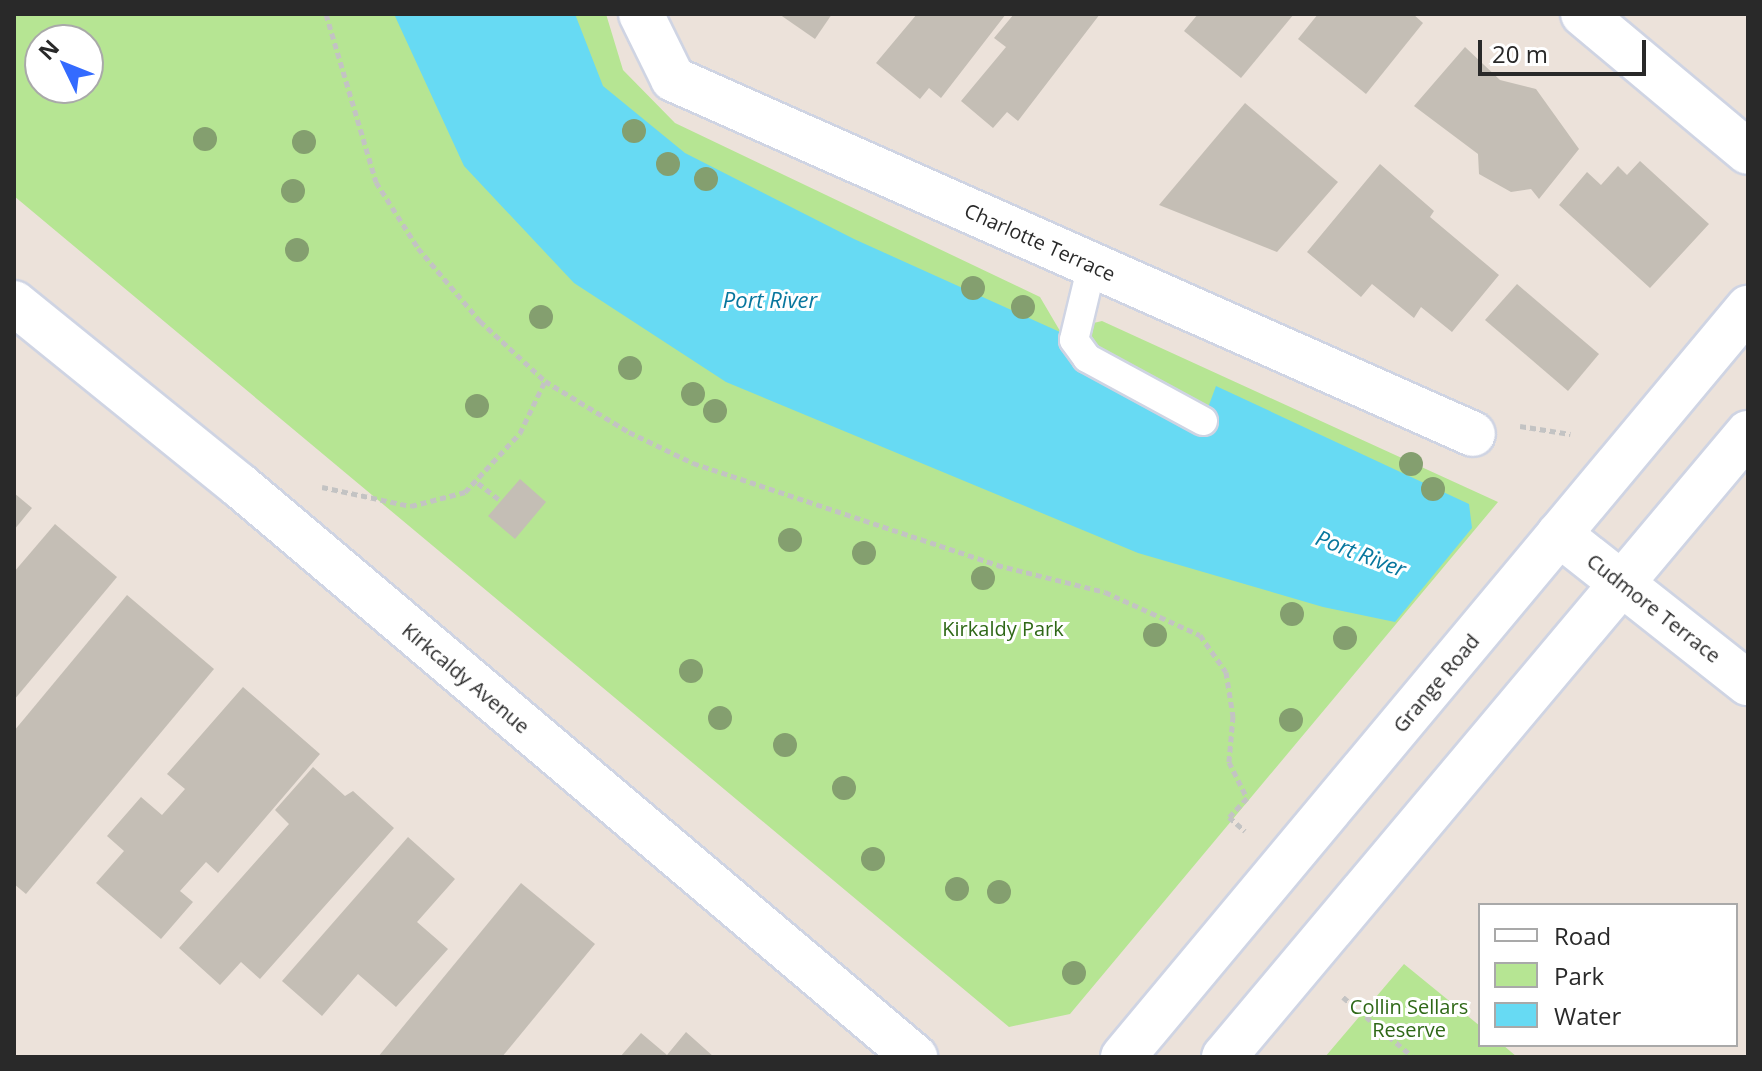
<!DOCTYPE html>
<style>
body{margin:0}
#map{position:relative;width:1762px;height:1071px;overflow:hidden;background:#ece2da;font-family:"Open Sans",sans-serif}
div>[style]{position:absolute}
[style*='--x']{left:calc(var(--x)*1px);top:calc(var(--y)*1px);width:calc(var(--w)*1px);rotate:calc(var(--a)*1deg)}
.green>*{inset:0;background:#b6e593}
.water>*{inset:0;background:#67daf3}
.building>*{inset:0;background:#c4beb5}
.path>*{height:5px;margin-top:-2.5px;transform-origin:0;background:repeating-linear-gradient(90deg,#c3c3c3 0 6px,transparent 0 10px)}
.roads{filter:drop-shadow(2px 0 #cfd4e3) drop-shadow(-2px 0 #cfd4e3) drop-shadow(0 2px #cfd4e3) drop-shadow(0 -2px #cfd4e3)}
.service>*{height:28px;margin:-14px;padding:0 14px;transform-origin:14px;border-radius:14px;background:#fff}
.minor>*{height:44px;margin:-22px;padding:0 22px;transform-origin:22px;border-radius:22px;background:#fff}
.tertiary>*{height:44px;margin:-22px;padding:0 22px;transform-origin:22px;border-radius:22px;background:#fff}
.secondary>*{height:44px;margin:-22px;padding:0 22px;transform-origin:22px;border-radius:22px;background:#fff}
.trees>*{width:24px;height:24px;margin:-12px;border-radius:50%;background:#849f6f}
span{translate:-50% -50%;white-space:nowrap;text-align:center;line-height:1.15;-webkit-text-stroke:6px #fff;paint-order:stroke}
.street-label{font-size:20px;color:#292929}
.park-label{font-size:20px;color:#2f6817}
.water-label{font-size:22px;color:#08779e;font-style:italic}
.frame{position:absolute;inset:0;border:16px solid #292929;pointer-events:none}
.legend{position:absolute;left:1478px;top:903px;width:260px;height:144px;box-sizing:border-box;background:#fff;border:2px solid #a9a9a9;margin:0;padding:10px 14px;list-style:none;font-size:24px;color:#292929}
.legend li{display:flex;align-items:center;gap:16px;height:40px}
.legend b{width:40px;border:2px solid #a9a9a9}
.north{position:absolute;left:24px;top:24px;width:80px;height:80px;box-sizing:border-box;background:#fff;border:2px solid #a9a9a9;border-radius:50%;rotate:313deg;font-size:22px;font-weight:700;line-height:32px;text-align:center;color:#292929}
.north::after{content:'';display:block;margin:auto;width:28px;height:36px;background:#346bff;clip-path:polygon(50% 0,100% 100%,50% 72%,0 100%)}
.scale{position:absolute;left:1478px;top:40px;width:168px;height:36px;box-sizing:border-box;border:4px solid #292929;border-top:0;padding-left:10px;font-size:24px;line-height:28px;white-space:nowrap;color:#292929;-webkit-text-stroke:6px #fff;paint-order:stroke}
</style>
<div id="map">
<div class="green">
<div style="clip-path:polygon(evenodd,14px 14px,606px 14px,623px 70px,675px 123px,1040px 297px,1060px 331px,1102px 321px,1498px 502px,1070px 1014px,1009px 1027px,14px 196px,14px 14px,40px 40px,88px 40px,88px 88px,40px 88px,40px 40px)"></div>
<div style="clip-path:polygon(1404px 964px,1480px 1026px,1480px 1045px,1503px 1045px,1517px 1057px,1325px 1057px)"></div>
</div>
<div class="water">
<div style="clip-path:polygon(394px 14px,575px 14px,603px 86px,685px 153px,854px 239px,1060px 332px,1061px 348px,1078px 370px,1195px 430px,1203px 421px,1216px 386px,1469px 504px,1472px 528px,1395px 622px,1323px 607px,1138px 553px,726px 382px,574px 283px,464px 166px)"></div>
</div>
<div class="building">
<div style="clip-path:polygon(779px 14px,832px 14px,815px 39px)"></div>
<div style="clip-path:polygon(917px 14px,1006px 14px,941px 98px,929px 88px,920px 99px,876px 63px)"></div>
<div style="clip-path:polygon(1014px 14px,1100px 14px,1018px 121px,1007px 112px,993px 128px,961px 101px,1006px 47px,994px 38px)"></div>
<div style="clip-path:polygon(1198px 14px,1294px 14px,1241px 78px,1184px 31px)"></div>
<div style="clip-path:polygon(1318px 14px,1413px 14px,1423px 23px,1366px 94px,1298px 39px)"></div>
<div style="clip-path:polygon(1465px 47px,1500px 80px,1536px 89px,1579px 149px,1539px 199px,1531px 189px,1511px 192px,1479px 174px,1478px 154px,1414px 106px)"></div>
<div style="clip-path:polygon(1245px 103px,1338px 182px,1277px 252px,1159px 205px)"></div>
<div style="clip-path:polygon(1640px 161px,1709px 224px,1650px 288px,1559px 205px,1587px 172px,1601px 185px,1618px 166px,1627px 175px)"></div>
<div style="clip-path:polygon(1380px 164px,1434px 211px,1430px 217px,1499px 275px,1452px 332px,1421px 307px,1414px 318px,1372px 284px,1361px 297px,1307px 252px)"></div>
<div style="clip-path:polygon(1517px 284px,1599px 354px,1568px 391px,1485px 320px)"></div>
<div style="clip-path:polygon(520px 479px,546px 502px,515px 539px,488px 516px)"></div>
<div style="clip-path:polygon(14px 493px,32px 508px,14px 530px)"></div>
<div style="clip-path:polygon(55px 524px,117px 577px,14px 700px,14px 572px)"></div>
<div style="clip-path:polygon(127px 595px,214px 669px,26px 894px,14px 884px,14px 731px)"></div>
<div style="clip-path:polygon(243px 687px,320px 754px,218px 873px,206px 862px,180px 891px,193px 902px,161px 939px,96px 883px,124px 851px,107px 836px,141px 797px,162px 815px,185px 789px,167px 774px)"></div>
<div style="clip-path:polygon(313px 767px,345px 796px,353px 791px,394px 828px,260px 979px,241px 962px,220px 985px,179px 948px,289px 824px,275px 810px)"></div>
<div style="clip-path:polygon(408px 837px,455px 879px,417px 922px,448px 949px,396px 1007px,358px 974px,322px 1016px,282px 981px)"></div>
<div style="clip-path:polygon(521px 883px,595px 944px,502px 1057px,378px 1057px)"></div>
<div style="clip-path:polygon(686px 1032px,714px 1057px,620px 1057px,641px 1033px,667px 1055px)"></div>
</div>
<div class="path">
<div style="--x:326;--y:14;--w:175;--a:73.4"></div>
<div style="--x:376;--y:182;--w:78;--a:57.5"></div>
<div style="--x:418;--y:248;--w:96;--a:49.7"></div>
<div style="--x:480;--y:321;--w:88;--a:42.7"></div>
<div style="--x:545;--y:381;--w:98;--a:31.3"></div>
<div style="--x:629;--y:432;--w:71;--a:25.8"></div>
<div style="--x:693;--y:463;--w:321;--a:18.5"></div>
<div style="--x:997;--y:565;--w:111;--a:14"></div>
<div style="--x:1105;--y:592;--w:104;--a:24.4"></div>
<div style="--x:1200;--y:635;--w:45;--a:54.9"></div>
<div style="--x:1226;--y:672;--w:45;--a:81"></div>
<div style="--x:1233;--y:716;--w:46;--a:95"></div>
<div style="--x:1229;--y:762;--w:40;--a:63.4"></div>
<div style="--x:1247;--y:798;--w:26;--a:133"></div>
<div style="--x:1229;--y:817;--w:21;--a:41"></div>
<div style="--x:1520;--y:426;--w:51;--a:9.1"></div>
<div style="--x:478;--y:483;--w:29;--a:38"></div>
<div style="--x:322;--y:487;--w:91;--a:12.1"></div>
<div style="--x:411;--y:506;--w:56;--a:-14.5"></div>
<div style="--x:465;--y:492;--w:81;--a:-47"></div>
<div style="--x:520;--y:433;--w:58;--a:-64.3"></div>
<div style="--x:1343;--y:997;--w:92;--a:40.6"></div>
</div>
<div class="roads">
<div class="service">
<div style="--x:1092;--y:265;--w:77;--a:103.5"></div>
<div style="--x:1074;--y:340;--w:22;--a:54"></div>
<div style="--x:1087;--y:358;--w:132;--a:28.5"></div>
</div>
<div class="minor">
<div style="--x:641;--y:14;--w:72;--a:63.8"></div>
<div style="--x:673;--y:79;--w:875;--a:23.93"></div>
<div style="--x:1583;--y:14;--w:215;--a:39.9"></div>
<div style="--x:14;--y:303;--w:289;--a:39"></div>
<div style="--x:239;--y:485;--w:886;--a:40.24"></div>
</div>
<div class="tertiary">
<div style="--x:1559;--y:534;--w:241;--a:38.3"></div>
</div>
<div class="secondary">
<div style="--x:1123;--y:1057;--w:976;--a:-50.16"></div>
<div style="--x:1224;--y:1057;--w:815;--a:-49.98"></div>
</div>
</div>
<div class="trees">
<div style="left:634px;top:131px"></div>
<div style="left:205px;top:139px"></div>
<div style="left:304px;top:142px"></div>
<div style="left:668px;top:164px"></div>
<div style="left:706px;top:179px"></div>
<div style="left:293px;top:191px"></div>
<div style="left:297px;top:250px"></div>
<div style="left:973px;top:288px"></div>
<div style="left:1023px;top:307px"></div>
<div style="left:541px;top:317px"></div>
<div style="left:630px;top:368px"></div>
<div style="left:693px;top:394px"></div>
<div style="left:477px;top:406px"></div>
<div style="left:715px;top:411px"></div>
<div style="left:1411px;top:464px"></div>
<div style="left:1433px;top:489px"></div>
<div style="left:790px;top:540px"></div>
<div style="left:864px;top:553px"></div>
<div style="left:983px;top:578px"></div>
<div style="left:1292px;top:614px"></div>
<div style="left:1155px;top:635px"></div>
<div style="left:1345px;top:638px"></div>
<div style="left:691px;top:671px"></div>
<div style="left:720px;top:718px"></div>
<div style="left:1291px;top:720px"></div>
<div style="left:785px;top:745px"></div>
<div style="left:844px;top:788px"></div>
<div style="left:873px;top:859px"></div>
<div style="left:957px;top:889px"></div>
<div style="left:999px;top:892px"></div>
<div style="left:1074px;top:973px"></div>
</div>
<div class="street-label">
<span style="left:1040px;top:242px;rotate:24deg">Charlotte Terrace</span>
<span style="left:1654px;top:608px;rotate:38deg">Cudmore Terrace</span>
<span style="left:466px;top:678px;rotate:40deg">Kirkcaldy Avenue</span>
<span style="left:1436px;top:683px;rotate:-50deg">Grange Road</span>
</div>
<div class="park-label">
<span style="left:1003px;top:628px">Kirkaldy Park</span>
<span style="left:1409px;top:1018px">Collin Sellars<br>Reserve</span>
</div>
<div class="water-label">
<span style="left:770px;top:300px">Port River</span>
<span style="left:1361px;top:553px;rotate:21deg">Port River</span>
</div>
<div class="frame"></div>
<ul class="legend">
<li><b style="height:10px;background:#fff"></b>Road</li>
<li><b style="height:22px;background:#b6e593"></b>Park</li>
<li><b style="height:22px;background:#67daf3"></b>Water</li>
</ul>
<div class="north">N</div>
<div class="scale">20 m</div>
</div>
